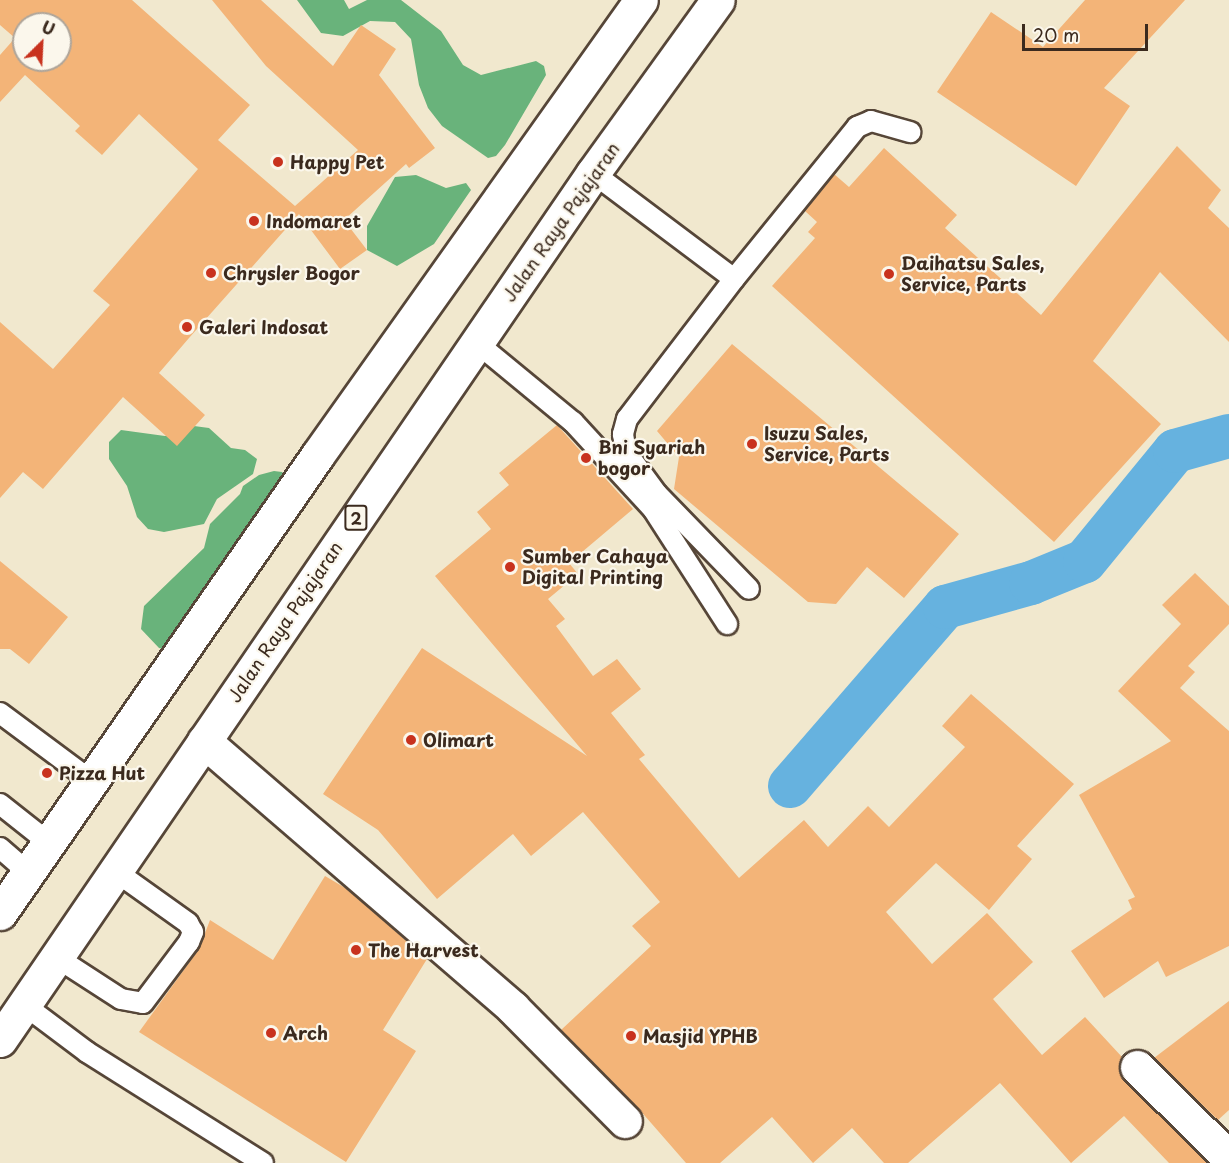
<!DOCTYPE html>
<style>
body{margin:0}
#map{position:relative;width:1229px;height:1163px;overflow:hidden;background:#f1e8ce;font-family:"Playpen Sans",sans-serif}
div>[style]{position:absolute}
[style*='--x']{left:calc(var(--x)*1px);top:calc(var(--y)*1px);width:calc(var(--w)*1px);rotate:calc(var(--a)*1deg)}
.forest>*{inset:0;background:#69b37b}
.canal>*{height:44px;margin:-22px;padding:0 22px;transform-origin:22px;border-radius:22px;background:#66b2df}
.building>*{inset:0;background:#f3b478}
.roads{filter:drop-shadow(2px 0 #564638) drop-shadow(-2px 0 #564638) drop-shadow(0 2px #564638) drop-shadow(0 -2px #564638)}
.lane>*{height:20px;margin:-10px;padding:0 10px;transform-origin:10px;border-radius:10px;background:#fff}
.street>*{height:33px;margin:-16.5px;padding:0 16.5px;transform-origin:16.5px;border-radius:16.5px;background:#fff}
.highway>*{height:33px;margin:-16.5px;padding:0 16.5px;transform-origin:16.5px;border-radius:16.5px;background:#fff}
.dots>*{width:16px;height:16px;translate:-50% -50%;box-sizing:border-box;border:3px solid #fbf7ec;border-radius:50%}
span{translate:-50% -50%;white-space:nowrap;text-align:center;line-height:1.15;-webkit-text-stroke:4.5px #fbf7ec;paint-order:stroke}
.shield-label span{padding:2px 4px;background:#fbf7ec;border:2px solid;border-radius:4px;-webkit-text-stroke-width:0}
.shield-label{font-size:16px;color:#3b2a1e;font-weight:700}
.poi-label{font-size:18px;color:#3b2a1e;font-weight:700}
.left{translate:0 -50%;text-align:left}
.street-label{font-size:18px;color:#3b2a1e}
.north{position:absolute;left:12px;top:12px;width:60px;height:60px;box-sizing:border-box;background:#fbf7ec;border:2px solid #aea59a;border-radius:50%;rotate:24deg;font-size:16px;font-weight:700;line-height:24px;text-align:center;color:#3b2a1e}
.north::after{content:'';display:block;margin:auto;width:21px;height:27px;background:#c8321e;clip-path:polygon(50% 0,100% 100%,50% 72%,0 100%)}
.scale{position:absolute;left:1022px;top:24px;width:126px;height:27px;box-sizing:border-box;border:3px solid #3b2a1e;border-top:0;padding-left:8px;font-size:18px;line-height:21px;white-space:nowrap;color:#3b2a1e;-webkit-text-stroke:4px #fbf7ec;paint-order:stroke}
</style>
<div id="map">
<div class="forest">
<div style="clip-path:polygon(297px 0,344px 0,349px 9px,367px 0,401px 0,441px 31px,463px 65px,481px 75px,536px 61px,544px 66px,546px 75px,505px 145px,496px 156px,488px 158px,442px 126px,428px 108px,419px 85px,411px 39px,395px 22px,370px 21px,343px 36px,321px 33px)"></div>
<div style="clip-path:polygon(416px 175px,446px 188px,466px 183px,471px 190px,434px 244px,397px 266px,367px 250px,367px 226px,395px 177px)"></div>
<div style="clip-path:polygon(194px 426px,209px 428px,231px 448px,245px 450px,257px 459px,253px 474px,217px 499px,204px 524px,164px 532px,148px 529px,137px 517px,127px 486px,109px 459px,109px 442px,121px 430px,165px 436px,181px 434px)"></div>
<div style="clip-path:polygon(274px 471px,282px 472px,289px 479px,167px 650px,159px 648px,141px 629px,144px 606px,204px 548px,210px 524px,240px 494px,243px 486px,259px 475px)"></div>
</div>
<div class="canal">
<div style="--x:790;--y:786;--w:237;--a:-49.1"></div>
<div style="--x:945;--y:607;--w:89;--a:-15.6"></div>
<div style="--x:1031;--y:583;--w:58;--a:-22.2"></div>
<div style="--x:1085;--y:561;--w:142;--a:-50.7"></div>
<div style="--x:1175;--y:451;--w:56;--a:-15.5"></div>
</div>
<div class="building">
<div style="clip-path:polygon(evenodd,0 0,132px 0,250px 105px,218px 140px,295px 206px,358px 150px,266px 66px,212px 0,261px 0,333px 66px,361px 25px,396px 49px,379px 75px,435px 148px,409px 168px,406px 164px,344px 220px,367px 250px,340px 269px,299px 214px,189px 338px,159px 373px,205px 415px,177px 446px,123px 397px,43px 489px,23px 472px,0 498px,0 322px,53px 369px,110px 305px,93px 291px,198px 169px,139px 114px,102px 155px,75px 131px,80px 126px,25px 75px,0 102px,0 55px,15px 38px,0 25px,0 0,24px 24px,60px 24px,60px 60px,24px 60px,24px 24px)"></div>
<div style="clip-path:polygon(1085px 0,1185px 0,1104px 88px,1130px 106px,1076px 186px,937px 92px,991px 12px,1043px 47px)"></div>
<div style="clip-path:polygon(1177px 146px,1221px 190px,1208px 208px,1229px 228px,1229px 342px,1160px 272px,1093px 361px,1161px 424px,1054px 542px,772px 286px,815px 238px,808px 232px,817px 222px,805px 211px,834px 174px,849px 187px,884px 148px,957px 215px,945px 228px,1041px 315px)"></div>
<div style="clip-path:polygon(732px 344px,959px 534px,904px 598px,867px 567px,836px 604px,808px 602px,674px 489px,679px 457px,657px 431px)"></div>
<div style="clip-path:polygon(557px 425px,633px 509px,569px 563px,578px 574px,548px 599px,565px 619px,556px 626px,593px 676px,617px 659px,641px 689px,611px 713px,645px 755px,639px 759px,739px 878px,804px 820px,828px 847px,868px 806px,889px 827px,965px 747px,942px 726px,971px 694px,1074px 784px,1017px 846px,1032px 859px,989px 910px,936px 863px,886px 912px,932px 964px,987px 913px,1033px 962px,993px 999px,1042px 1055px,1085px 1017px,1122px 1057px,1119px 1071px,1124px 1080px,1207px 1163px,1169px 1163px,1124px 1116px,1071px 1163px,1000px 1083px,908px 1163px,884px 1163px,852px 1128px,813px 1163px,772px 1117px,720px 1163px,686px 1163px,638px 1108px,561px 1030px,651px 946px,632px 926px,660px 902px,583px 812px,531px 856px,513px 834px,437px 899px,378px 830px,323px 794px,422px 648px,587px 756px,435px 576px,491px 529px,477px 512px,509px 485px,499px 473px)"></div>
<div style="clip-path:polygon(0 561px,68px 617px,29px 664px,10px 649px,0 649px)"></div>
<div style="clip-path:polygon(1195px 573px,1229px 606px,1229px 624px,1188px 666px,1195px 672px,1180px 688px,1229px 731px,1229px 946px,1166px 977px,1158px 961px,1104px 998px,1071px 951px,1132px 909px,1128px 900px,1135px 897px,1079px 795px,1171px 741px,1118px 691px,1181px 624px,1162px 605px)"></div>
<div style="clip-path:polygon(325px 876px,347px 889px,427px 959px,383px 1030px,416px 1051px,346px 1162px,139px 1032px,199px 949px,210px 920px,273px 960px)"></div>
<div style="clip-path:polygon(1229px 1001px,1229px 1110px,1218px 1120px,1154px 1058px)"></div>
</div>
<div class="roads">
<div class="lane">
<div style="--x:593;--y:173;--w:176;--a:36.9"></div>
<div style="--x:734;--y:279;--w:196;--a:-51"></div>
<div style="--x:857;--y:127;--w:15;--a:-23"></div>
<div style="--x:871;--y:121;--w:41;--a:15.8"></div>
<div style="--x:734;--y:279;--w:176;--a:127.4"></div>
<div style="--x:627;--y:419;--w:16;--a:105"></div>
<div style="--x:623;--y:434;--w:18;--a:81"></div>
<div style="--x:626;--y:452;--w:52;--a:53.6"></div>
<div style="--x:657;--y:494;--w:132;--a:45.9"></div>
<div style="--x:477;--y:343;--w:124;--a:39.5"></div>
<div style="--x:573;--y:422;--w:118;--a:47.4"></div>
<div style="--x:653;--y:509;--w:137;--a:57.2"></div>
<div style="--x:0;--y:713;--w:116;--a:36.6"></div>
<div style="--x:0;--y:804;--w:61;--a:38.4"></div>
<div style="--x:0;--y:848;--w:37;--a:41"></div>
<div style="--x:56;--y:957;--w:77;--a:32.9"></div>
<div style="--x:121;--y:999;--w:22;--a:10"></div>
<div style="--x:143;--y:1003;--w:76;--a:-53"></div>
<div style="--x:189;--y:942;--w:11;--a:-68"></div>
<div style="--x:193;--y:932;--w:10;--a:-119"></div>
<div style="--x:188;--y:923;--w:90;--a:-144.5"></div>
<div style="--x:23;--y:1004;--w:80;--a:36.9"></div>
<div style="--x:87;--y:1052;--w:208;--a:32.2"></div>
</div>
<div class="street">
<div style="--x:204;--y:741;--w:408;--a:40.8"></div>
<div style="--x:513;--y:1008;--w:159;--a:45.3"></div>
<div style="--x:1137;--y:1067;--w:129;--a:44.7"></div>
</div>
<div class="highway">
<div style="--x:0;--y:913;--w:556;--a:-55.25"></div>
<div style="--x:317;--y:456;--w:559;--a:-54.61"></div>
<div style="--x:0;--y:1040;--w:1050;--a:-55.63"></div>
<div style="--x:593;--y:173;--w:213;--a:-54.2"></div>
</div>
</div>
<div class="dots">
<div style="left:278px;top:162px;background:#c8321e"></div>
<div style="left:254px;top:221px;background:#c8321e"></div>
<div style="left:211px;top:273px;background:#c8321e"></div>
<div style="left:889px;top:274px;background:#c8321e"></div>
<div style="left:187px;top:327px;background:#c8321e"></div>
<div style="left:752px;top:444px;background:#c8321e"></div>
<div style="left:586px;top:458px;background:#c8321e"></div>
<div style="left:510px;top:567px;background:#c8321e"></div>
<div style="left:411px;top:740px;background:#c8321e"></div>
<div style="left:47px;top:773px;background:#c8321e"></div>
<div style="left:356px;top:950px;background:#c8321e"></div>
<div style="left:271px;top:1033px;background:#c8321e"></div>
<div style="left:631px;top:1036px;background:#c8321e"></div>
</div>
<div class="shield-label">
<span style="left:356px;top:518px">2</span>
</div>
<div class="poi-label">
<span class="left" style="left:290px;top:162px">Happy Pet</span>
<span class="left" style="left:266px;top:221px">Indomaret</span>
<span class="left" style="left:901px;top:274px">Daihatsu Sales,<br>Service, Parts</span>
<span class="left" style="left:223px;top:273px">Chrysler Bogor</span>
<span class="left" style="left:199px;top:327px">Galeri Indosat</span>
<span class="left" style="left:764px;top:444px">Isuzu Sales,<br>Service, Parts</span>
<span class="left" style="left:598px;top:458px">Bni Syariah<br>bogor</span>
<span class="left" style="left:522px;top:567px">Sumber Cahaya<br>Digital Printing</span>
<span class="left" style="left:423px;top:740px">Olimart</span>
<span class="left" style="left:59px;top:773px">Pizza Hut</span>
<span class="left" style="left:368px;top:950px">The Harvest</span>
<span class="left" style="left:283px;top:1033px">Arch</span>
<span class="left" style="left:643px;top:1036px">Masjid YPHB</span>
</div>
<div class="street-label">
<span style="left:561px;top:222px;rotate:-55deg">Jalan Raya Pajajaran</span>
<span style="left:285px;top:622px;rotate:-56deg">Jalan Raya Pajajaran</span>
</div>
<div class="north">U</div>
<div class="scale">20 m</div>
</div>
